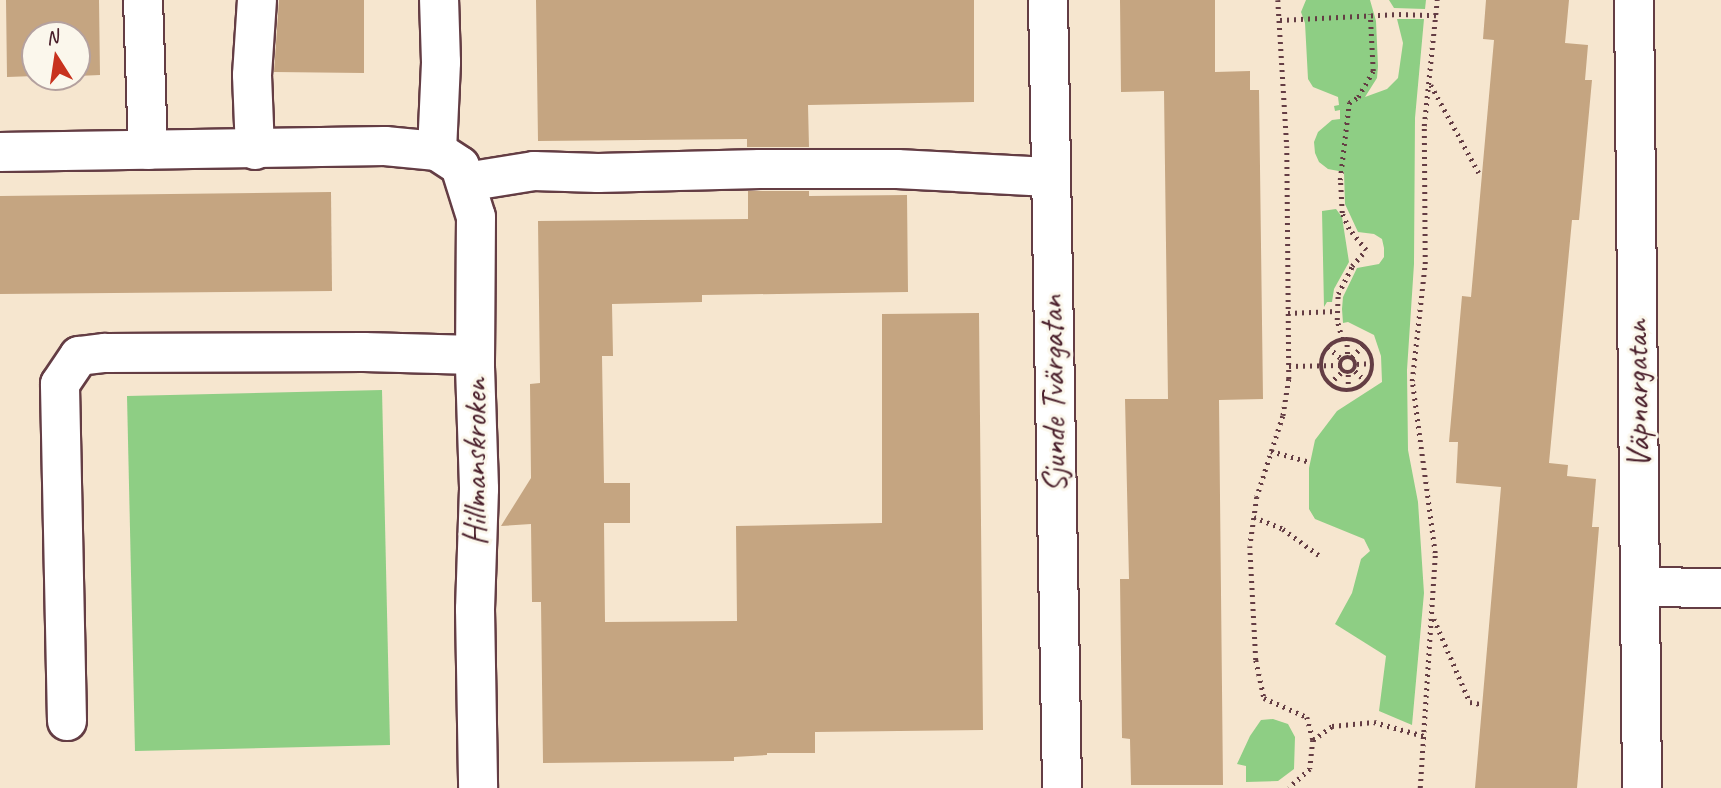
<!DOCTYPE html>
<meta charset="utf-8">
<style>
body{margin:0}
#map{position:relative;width:1721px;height:788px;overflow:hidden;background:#f6e6cf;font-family:Caveat,sans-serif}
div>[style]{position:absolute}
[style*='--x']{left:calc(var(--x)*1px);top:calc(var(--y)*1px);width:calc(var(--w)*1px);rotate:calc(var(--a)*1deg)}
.green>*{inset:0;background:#8ece84}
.building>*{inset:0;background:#c5a581}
.path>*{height:4.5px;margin-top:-2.25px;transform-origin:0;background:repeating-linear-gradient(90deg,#643d44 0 2px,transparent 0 7px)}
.path>.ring{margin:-2.25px;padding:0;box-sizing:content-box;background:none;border:4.5px solid #643d44;border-radius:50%}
.roads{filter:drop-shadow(2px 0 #643d44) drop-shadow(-2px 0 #643d44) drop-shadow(0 2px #643d44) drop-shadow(0 -2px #643d44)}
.minor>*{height:38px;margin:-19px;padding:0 19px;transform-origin:19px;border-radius:19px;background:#fff}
span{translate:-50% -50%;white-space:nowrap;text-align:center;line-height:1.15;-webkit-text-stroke:6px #fbf7ec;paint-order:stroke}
.street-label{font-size:33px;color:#4a1f2b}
.north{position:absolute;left:21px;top:21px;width:70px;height:70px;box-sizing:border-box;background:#fbf7ec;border:2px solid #b4a19f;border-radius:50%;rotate:348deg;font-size:19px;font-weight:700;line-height:28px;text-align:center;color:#4a1f2b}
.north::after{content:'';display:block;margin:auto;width:24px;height:32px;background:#c8321e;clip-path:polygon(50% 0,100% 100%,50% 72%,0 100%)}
</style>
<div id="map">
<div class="green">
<div style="clip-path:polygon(1306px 0,1370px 0,1376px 21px,1378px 66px,1377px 78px,1365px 97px,1387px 89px,1398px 78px,1403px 43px,1397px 19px,1424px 19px,1415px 118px,1414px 264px,1407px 370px,1408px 450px,1418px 502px,1424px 593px,1412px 725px,1379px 711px,1386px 656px,1335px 624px,1352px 593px,1361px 559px,1370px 551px,1364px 539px,1315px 519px,1309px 509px,1309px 468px,1315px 440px,1337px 411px,1382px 382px,1381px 356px,1374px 335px,1348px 322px,1343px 323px,1342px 309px,1343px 297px,1357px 268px,1379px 264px,1384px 257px,1384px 248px,1382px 239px,1374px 234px,1358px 232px,1345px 204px,1344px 172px,1328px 169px,1319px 162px,1315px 153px,1314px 142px,1318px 132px,1332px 120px,1340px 119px,1340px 110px,1335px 111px,1334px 106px,1339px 105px,1338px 97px,1313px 87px,1308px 79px,1305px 23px,1301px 12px)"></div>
<div style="clip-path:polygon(1389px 0,1426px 0,1425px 9px,1394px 8px)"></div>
<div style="clip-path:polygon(1336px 209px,1342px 217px,1349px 262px,1334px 289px,1332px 302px,1327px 302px,1324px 307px,1322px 211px)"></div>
<div style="clip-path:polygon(382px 390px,390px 745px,135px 751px,127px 396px)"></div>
<div style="clip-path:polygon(1273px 719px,1288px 724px,1295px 737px,1294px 769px,1278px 781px,1246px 782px,1246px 766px,1237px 764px,1250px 736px,1261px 720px)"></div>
</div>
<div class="building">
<div style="clip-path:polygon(6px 0,99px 0,100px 75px,77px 76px,77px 35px,35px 35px,35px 76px,7px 77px)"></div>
<div style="clip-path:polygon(279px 0,364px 0,364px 73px,274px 72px)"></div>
<div style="clip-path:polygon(536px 0,974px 0,974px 102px,808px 105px,809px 147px,747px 147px,747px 139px,538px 141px)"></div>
<div style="clip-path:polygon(1120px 0,1215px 0,1215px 72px,1250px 71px,1250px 90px,1259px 90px,1263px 399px,1219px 400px,1223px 785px,1131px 785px,1130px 739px,1122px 738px,1120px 579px,1129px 579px,1125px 399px,1168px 399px,1164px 91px,1121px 92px)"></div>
<div style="clip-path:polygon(1486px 0,1569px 0,1565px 43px,1588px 45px,1585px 80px,1592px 80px,1579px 220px,1572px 220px,1549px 463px,1568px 465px,1567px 476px,1596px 479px,1592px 527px,1599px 527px,1577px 788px,1475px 788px,1501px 487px,1456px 483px,1458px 442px,1449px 442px,1462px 296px,1471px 297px,1494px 40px,1483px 39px)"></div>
<div style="clip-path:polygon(748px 191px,809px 191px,809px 196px,907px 195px,908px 292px,702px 295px,702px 302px,612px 304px,613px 356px,602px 356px,604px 483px,630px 483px,630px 523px,604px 523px,605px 622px,737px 621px,736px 526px,882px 523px,882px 314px,979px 313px,983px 730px,815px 732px,815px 753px,767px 753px,767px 755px,734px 757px,734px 761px,543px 763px,541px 602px,532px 602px,531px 524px,501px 526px,531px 478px,530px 384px,540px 383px,538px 221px,748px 219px)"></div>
<div style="clip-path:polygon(331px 192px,332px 291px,0 294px,0 196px)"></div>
</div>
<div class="path">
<div style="--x:1278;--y:0;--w:146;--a:86.5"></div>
<div style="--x:1287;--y:146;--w:233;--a:89.5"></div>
<div style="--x:1289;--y:379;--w:37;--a:99"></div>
<div style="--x:1283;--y:416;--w:85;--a:107.8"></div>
<div style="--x:1257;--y:497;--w:49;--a:98.1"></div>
<div style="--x:1250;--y:546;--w:114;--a:87"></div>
<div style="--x:1256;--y:660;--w:39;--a:78"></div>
<div style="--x:1264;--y:698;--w:47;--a:23.8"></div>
<div style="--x:1307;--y:717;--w:24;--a:75"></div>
<div style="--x:1313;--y:740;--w:29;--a:96"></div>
<div style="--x:1310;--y:769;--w:28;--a:138"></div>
<div style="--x:1280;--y:20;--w:119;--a:-2.9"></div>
<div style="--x:1399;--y:14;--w:37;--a:2"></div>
<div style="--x:1431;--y:85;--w:100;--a:61.4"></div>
<div style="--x:1288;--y:313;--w:48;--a:-2.4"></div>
<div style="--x:1347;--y:338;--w:19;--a:87"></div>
<div style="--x:1342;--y:339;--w:20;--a:-105"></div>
<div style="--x:1337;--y:320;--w:26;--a:-88"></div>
<div style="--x:1338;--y:294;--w:31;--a:-63"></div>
<div style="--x:1352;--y:266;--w:21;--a:-49"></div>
<div style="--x:1366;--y:250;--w:27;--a:-129"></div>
<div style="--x:1349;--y:229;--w:17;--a:-114"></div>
<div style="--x:1342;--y:213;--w:33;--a:-93"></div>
<div style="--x:1340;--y:180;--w:78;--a:-83.3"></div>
<div style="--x:1349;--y:103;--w:11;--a:-34"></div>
<div style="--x:1358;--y:97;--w:30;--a:-60"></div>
<div style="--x:1373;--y:71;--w:57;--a:-93"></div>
<div class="ring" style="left:1321px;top:339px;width:47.5px;height:47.5px"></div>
<div style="--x:1328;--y:347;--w:18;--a:41"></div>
<div class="ring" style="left:1340px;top:357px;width:11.5px;height:11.5px"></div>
<div style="--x:1352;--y:357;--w:18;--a:-47"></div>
<div style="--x:1357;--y:364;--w:16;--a:-4"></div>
<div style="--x:1289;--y:366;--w:51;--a:-1.1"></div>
<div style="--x:1355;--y:371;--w:16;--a:43"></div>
<div style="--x:1329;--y:384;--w:18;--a:-43"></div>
<div style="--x:1348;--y:391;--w:17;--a:-90"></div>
<div style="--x:1271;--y:451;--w:41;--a:15.8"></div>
<div style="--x:1254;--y:517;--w:31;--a:22"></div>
<div style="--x:1283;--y:529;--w:46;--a:36.1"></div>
<div style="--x:1434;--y:619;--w:90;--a:66.6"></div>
<div style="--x:1470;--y:702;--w:10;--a:11"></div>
<div style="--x:1313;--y:740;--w:24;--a:-36"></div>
<div style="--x:1332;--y:726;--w:42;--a:-5.4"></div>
<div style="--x:1374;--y:722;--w:52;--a:15.6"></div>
<div style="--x:1420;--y:788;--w:235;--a:-86.3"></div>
<div style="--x:1435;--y:553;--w:174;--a:-97.6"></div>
<div style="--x:1412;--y:381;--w:118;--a:-83.7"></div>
<div style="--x:1425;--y:264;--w:138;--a:-90.4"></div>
<div style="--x:1424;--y:126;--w:127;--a:-84.1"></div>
</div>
<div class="roads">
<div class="minor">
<div style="--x:143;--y:0;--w:150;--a:88.1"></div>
<div style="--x:1048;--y:0;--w:788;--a:88.98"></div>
<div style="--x:1634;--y:0;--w:788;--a:89.42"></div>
<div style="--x:255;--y:150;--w:75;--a:-92.3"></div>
<div style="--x:252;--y:75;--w:75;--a:-86.2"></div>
<div style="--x:437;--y:151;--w:89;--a:-87.4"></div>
<div style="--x:441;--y:62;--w:62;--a:-91.8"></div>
<div style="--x:0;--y:152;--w:385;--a:-0.9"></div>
<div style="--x:385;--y:146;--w:52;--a:5.5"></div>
<div style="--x:437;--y:151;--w:27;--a:33"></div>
<div style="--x:460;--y:166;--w:53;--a:72.6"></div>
<div style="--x:476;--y:217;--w:150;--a:90.4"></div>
<div style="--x:475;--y:367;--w:122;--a:88.1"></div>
<div style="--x:479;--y:489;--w:120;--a:91.9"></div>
<div style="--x:475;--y:609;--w:179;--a:89"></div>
<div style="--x:466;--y:182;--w:69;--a:-9.2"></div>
<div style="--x:534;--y:171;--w:64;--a:1.8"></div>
<div style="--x:598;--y:173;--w:162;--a:-1.4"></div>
<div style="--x:760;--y:169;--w:137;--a:0"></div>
<div style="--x:897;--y:169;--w:152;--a:3"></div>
<div style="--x:1640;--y:587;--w:81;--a:0.7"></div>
<div style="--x:67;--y:721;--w:337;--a:-91.2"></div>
<div style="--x:60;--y:384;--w:34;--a:-56"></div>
<div style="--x:79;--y:356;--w:26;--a:-7"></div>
<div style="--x:105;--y:353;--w:259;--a:-0.2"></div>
<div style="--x:364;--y:352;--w:111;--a:1.5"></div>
</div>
</div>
<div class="street-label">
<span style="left:1054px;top:394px;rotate:-91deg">Sjunde Tvärgatan</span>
<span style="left:1638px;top:394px;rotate:-91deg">Väpnargatan</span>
<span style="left:476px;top:462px;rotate:-90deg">Hillmanskroken</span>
</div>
<div class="north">N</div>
</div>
